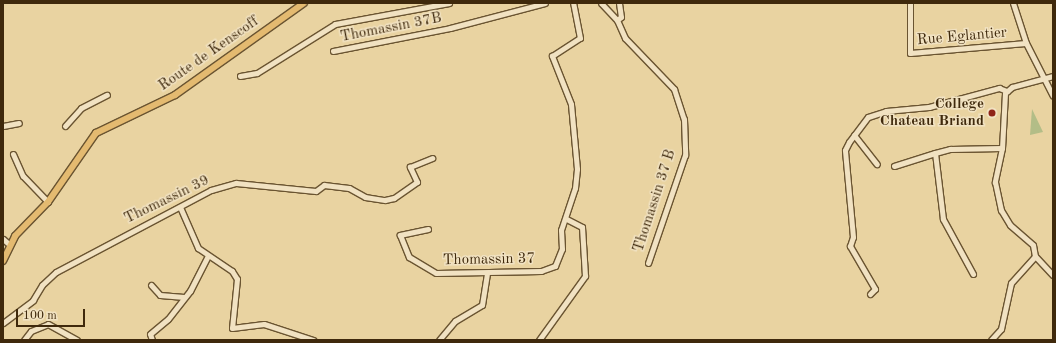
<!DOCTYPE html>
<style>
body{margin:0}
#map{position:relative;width:1056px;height:343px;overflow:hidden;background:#e9d3a1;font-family:"Old Standard TT",serif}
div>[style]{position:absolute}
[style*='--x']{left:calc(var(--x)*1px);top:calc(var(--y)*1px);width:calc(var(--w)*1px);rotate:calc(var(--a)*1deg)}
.green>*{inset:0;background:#b3bd87}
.roads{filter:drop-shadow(1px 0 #6a5431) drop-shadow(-1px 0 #6a5431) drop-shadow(0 1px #6a5431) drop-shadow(0 -1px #6a5431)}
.minor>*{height:5px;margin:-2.5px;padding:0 2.5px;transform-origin:2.5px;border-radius:2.5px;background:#f1e2c2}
.major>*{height:6px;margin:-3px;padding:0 3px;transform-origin:3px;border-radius:3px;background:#e4ba70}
.dots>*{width:11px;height:11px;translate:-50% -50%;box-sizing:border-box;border:2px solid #f1e2c2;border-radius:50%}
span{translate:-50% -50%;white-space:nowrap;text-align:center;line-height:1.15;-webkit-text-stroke:3px #f1e2c2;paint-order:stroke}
.street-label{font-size:15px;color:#3f290c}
.poi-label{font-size:15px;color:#3f290c;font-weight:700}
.right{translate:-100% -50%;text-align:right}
.frame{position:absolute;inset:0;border:4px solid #3f290c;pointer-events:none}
.scale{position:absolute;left:16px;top:309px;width:69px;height:18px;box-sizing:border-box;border:2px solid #3f290c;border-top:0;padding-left:5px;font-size:12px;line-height:14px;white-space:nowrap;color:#3f290c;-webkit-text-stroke:3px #f1e2c2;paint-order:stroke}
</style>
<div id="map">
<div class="green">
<div style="clip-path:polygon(1032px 109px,1043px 132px,1030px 135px)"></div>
</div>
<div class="roads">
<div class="minor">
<div style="--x:601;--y:3;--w:23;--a:47"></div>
<div style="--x:619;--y:3;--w:14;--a:82"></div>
<div style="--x:621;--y:17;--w:5;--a:143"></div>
<div style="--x:617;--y:20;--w:20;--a:66"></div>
<div style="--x:625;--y:38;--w:71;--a:46.1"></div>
<div style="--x:674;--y:89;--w:32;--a:72"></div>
<div style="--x:684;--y:119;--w:36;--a:88"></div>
<div style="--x:685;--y:155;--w:114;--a:108.9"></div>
<div style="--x:910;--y:3;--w:50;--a:90"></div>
<div style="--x:910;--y:53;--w:116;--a:-4.9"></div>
<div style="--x:1026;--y:43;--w:59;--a:63"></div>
<div style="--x:1013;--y:3;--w:42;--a:72"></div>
<div style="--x:333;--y:51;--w:119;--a:-11.1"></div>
<div style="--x:450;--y:28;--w:98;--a:-14.7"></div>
<div style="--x:240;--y:76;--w:17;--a:-10"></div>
<div style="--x:257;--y:73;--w:92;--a:-32.1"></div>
<div style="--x:335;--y:24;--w:116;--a:-10.4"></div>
<div style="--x:1053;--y:76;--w:42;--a:165"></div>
<div style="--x:1012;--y:87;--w:9;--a:139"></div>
<div style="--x:1005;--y:93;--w:55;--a:93.1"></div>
<div style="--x:1002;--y:148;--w:35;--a:102"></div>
<div style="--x:995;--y:182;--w:29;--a:78"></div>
<div style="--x:1001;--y:210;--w:17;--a:59"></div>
<div style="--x:1010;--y:225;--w:30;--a:41"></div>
<div style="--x:1033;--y:245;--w:11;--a:80"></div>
<div style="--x:1035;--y:256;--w:26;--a:47"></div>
<div style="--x:3;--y:126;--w:16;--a:-11"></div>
<div style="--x:65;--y:126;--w:24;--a:-48"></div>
<div style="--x:81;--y:108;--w:29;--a:-27"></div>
<div style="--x:854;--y:135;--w:37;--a:52"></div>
<div style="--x:13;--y:154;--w:24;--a:66"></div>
<div style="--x:23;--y:176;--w:36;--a:46"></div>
<div style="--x:894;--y:166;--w:43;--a:-17.6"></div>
<div style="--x:180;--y:207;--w:45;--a:66.3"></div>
<div style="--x:198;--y:248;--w:41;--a:34.1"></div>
<div style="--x:232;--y:271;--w:9;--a:58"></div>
<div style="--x:237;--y:279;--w:49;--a:95.8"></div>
<div style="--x:232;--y:328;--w:32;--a:-7"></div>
<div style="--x:264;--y:324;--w:52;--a:18.1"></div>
<div style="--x:428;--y:229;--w:29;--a:168"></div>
<div style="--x:400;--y:235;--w:24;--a:68"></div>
<div style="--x:409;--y:257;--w:31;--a:31"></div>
<div style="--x:436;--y:273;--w:105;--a:-1.1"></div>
<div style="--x:541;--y:271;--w:15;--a:-20"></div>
<div style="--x:555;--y:266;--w:18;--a:-68"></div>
<div style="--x:562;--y:249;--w:19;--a:-93"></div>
<div style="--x:561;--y:230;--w:44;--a:-71.6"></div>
<div style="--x:575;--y:188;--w:19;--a:-84"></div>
<div style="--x:577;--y:169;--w:65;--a:-95.3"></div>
<div style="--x:571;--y:104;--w:52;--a:-111.6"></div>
<div style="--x:552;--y:56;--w:33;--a:-33"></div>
<div style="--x:580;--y:38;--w:36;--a:-101"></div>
<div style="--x:3;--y:239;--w:9;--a:41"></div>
<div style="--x:973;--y:274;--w:63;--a:-118.6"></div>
<div style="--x:943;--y:219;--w:66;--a:-96.9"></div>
<div style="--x:935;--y:153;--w:16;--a:-15"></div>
<div style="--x:950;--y:149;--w:52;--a:-1.1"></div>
<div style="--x:151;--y:285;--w:13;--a:48"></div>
<div style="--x:160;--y:295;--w:24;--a:5"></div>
<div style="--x:870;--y:294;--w:7;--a:-45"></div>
<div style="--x:875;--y:289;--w:50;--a:-120.2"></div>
<div style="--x:850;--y:246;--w:9;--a:-72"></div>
<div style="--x:853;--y:237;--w:87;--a:-95.3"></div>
<div style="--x:845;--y:150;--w:9;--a:-63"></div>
<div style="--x:849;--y:142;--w:31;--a:-53"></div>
<div style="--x:868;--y:117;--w:19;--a:-18"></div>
<div style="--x:886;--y:111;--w:43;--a:-5.3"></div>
<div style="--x:929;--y:107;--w:73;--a:-15.2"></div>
<div style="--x:999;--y:88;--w:9;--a:21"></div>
<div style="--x:3;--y:323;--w:38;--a:-37"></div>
<div style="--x:33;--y:300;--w:17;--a:-59"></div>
<div style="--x:42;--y:285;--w:19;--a:-43"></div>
<div style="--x:56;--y:272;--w:175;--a:-27.9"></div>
<div style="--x:211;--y:190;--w:26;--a:-16"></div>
<div style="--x:236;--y:183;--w:80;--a:5.7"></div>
<div style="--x:316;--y:191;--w:10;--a:-37"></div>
<div style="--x:324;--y:185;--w:25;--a:7"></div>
<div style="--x:349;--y:188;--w:18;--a:29"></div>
<div style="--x:365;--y:197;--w:20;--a:9"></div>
<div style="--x:385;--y:200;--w:9;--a:-13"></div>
<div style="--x:394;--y:198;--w:28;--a:-35"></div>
<div style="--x:417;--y:182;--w:17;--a:-115"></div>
<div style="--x:410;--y:167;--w:24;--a:-22"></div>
<div style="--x:24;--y:340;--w:11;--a:-52"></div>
<div style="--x:31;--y:331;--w:18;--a:-22"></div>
<div style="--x:48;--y:324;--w:33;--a:29"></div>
<div style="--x:152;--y:340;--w:6;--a:-108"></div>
<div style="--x:150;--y:334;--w:23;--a:-40"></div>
<div style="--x:168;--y:319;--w:36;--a:-52"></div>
<div style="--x:190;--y:291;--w:39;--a:-63"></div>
<div style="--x:439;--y:340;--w:25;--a:-50"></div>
<div style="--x:455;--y:321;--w:31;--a:-31"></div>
<div style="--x:482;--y:305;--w:31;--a:-81"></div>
<div style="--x:539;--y:340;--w:79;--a:-54.3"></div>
<div style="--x:585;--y:276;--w:49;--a:-93.5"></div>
<div style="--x:582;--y:227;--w:18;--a:-153"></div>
<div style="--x:991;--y:340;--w:15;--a:-48"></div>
<div style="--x:1001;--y:329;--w:47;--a:-77.7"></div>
<div style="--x:1011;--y:283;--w:36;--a:-48"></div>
</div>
<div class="major">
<div style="--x:3;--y:261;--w:28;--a:-64"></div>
<div style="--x:15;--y:236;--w:47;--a:-45.9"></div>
<div style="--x:48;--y:202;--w:84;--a:-55.2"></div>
<div style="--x:96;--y:133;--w:88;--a:-25.7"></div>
<div style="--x:175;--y:95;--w:158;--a:-35.5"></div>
</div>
</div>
<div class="dots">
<div style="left:992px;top:113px;background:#8f2418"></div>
</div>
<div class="street-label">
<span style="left:391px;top:28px;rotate:-11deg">Thomassin 37B</span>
<span style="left:962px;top:37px;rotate:-5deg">Rue Eglantier</span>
<span style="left:209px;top:54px;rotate:-35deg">Route de Kenscoff</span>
<span style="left:167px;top:200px;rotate:-26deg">Thomassin 39</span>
<span style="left:655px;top:201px;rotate:-72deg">Thomassin 37 B</span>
<span style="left:489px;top:260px;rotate:-1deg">Thomassin 37</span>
</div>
<div class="poi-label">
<span class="right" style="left:984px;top:113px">College<br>Chateau Briand</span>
</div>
<div class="frame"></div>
<div class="scale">100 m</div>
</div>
